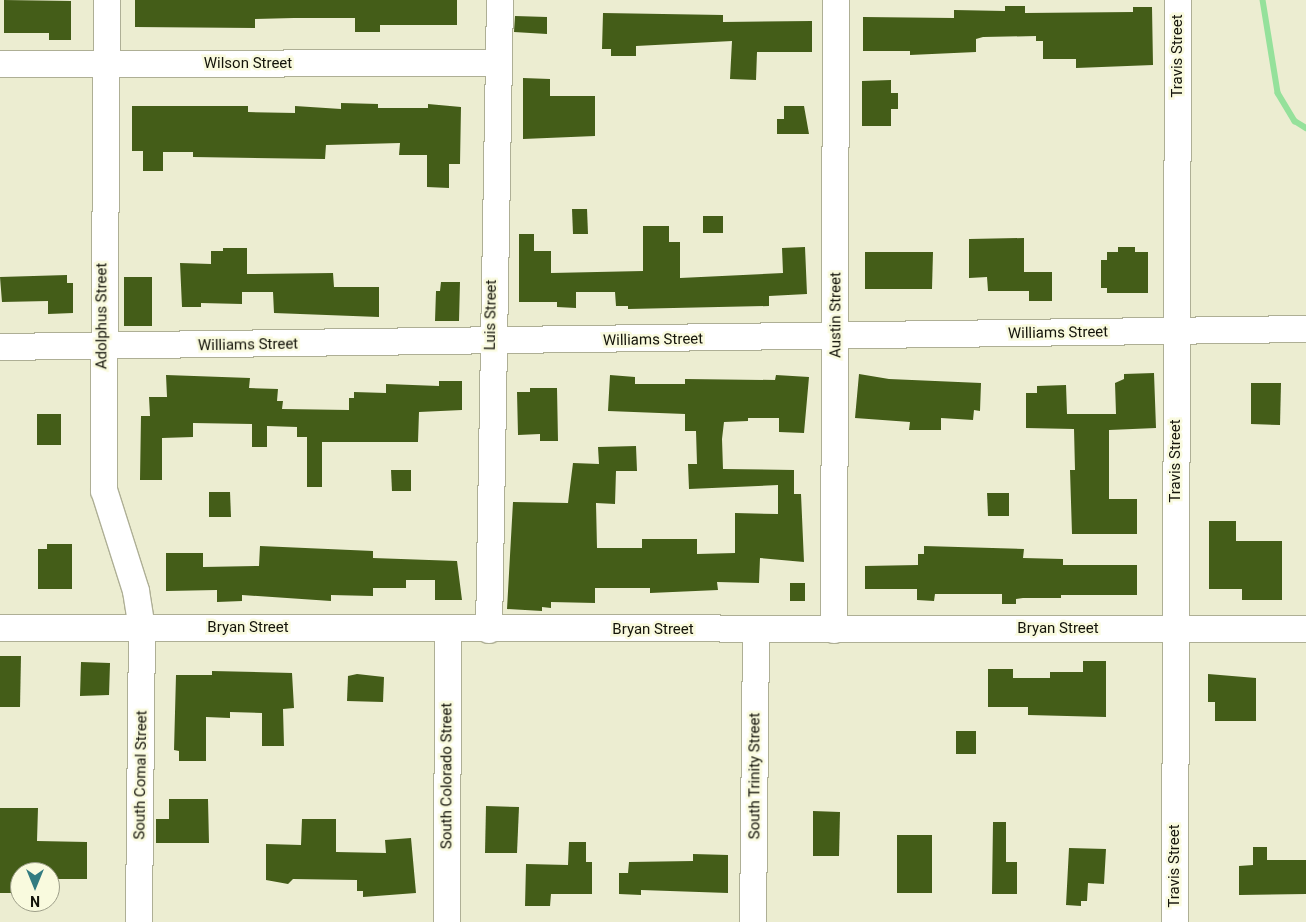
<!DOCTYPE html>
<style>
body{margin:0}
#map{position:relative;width:1306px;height:922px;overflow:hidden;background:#ecedd1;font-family:Roboto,sans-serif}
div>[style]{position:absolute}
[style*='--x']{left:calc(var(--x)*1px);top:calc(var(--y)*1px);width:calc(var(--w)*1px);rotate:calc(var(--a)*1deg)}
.stream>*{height:5.5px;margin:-2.75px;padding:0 2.75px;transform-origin:2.75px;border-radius:2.75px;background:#95e19b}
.building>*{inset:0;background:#445d18}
.roads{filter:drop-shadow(1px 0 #aeaf95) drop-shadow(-1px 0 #aeaf95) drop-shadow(0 1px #aeaf95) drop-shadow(0 -1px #aeaf95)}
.minor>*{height:26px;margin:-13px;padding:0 13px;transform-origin:13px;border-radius:13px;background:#fff}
span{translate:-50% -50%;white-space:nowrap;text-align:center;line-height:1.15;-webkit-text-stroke:5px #f9fade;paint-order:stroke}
.street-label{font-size:15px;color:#14140a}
.north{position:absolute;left:10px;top:862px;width:50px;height:50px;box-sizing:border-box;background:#f9fade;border:1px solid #9d9e89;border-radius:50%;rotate:180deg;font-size:14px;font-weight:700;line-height:20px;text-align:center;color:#14140a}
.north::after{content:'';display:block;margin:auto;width:18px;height:22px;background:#337c81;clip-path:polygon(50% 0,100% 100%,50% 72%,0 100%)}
</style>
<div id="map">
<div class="stream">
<div style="--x:1263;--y:0;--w:94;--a:80.8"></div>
<div style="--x:1278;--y:93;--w:33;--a:59"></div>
<div style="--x:1295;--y:121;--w:13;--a:32"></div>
</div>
<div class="building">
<div style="clip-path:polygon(4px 0,71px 1px,71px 40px,49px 40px,49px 33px,4px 33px)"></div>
<div style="clip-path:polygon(135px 0,457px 0,457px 25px,380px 25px,380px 32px,355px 32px,355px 18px,294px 18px,255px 19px,255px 28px,135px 27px)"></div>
<div style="clip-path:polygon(1005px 6px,1025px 6px,1025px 13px,1133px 12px,1133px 7px,1152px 7px,1153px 65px,1076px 68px,1076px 59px,1043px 59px,1043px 41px,1036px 41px,1036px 36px,983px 37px,976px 39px,976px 52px,910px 55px,910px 51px,863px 51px,863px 17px,954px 18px,954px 10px,1005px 11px)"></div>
<div style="clip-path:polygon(603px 13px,723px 15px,723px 22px,812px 21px,812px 52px,757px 52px,756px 80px,730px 79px,732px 41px,636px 46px,636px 56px,611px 56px,611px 49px,602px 49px)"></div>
<div style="clip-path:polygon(515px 16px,547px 17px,547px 34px,514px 32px)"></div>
<div style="clip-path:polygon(523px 78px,550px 79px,550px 96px,595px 96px,595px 136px,523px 139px)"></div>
<div style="clip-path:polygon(891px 80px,891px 93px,898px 93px,898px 109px,891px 109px,891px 126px,862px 126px,862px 81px)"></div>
<div style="clip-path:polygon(341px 103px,378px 104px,378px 108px,428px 108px,428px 104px,461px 107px,460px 164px,449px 164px,449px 188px,427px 187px,427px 155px,399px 155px,400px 143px,326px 145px,325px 159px,193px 157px,193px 152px,163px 152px,163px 171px,143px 171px,143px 151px,132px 151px,132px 106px,248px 106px,248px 112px,295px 113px,295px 106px,341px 109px)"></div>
<div style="clip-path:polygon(784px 106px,804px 106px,809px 134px,777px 134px,777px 119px,784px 119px)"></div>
<div style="clip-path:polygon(572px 209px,587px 209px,588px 234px,573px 234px)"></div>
<div style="clip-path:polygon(703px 216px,723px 216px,723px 233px,703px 233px)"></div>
<div style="clip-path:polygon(643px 226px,669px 226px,669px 242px,680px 242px,680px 278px,783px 273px,782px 248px,805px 247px,807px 294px,769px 296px,769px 306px,628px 309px,628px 306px,616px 306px,615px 292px,576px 292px,576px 308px,557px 307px,557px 302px,519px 302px,519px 234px,534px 234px,534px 251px,551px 251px,551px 273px,643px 271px)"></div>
<div style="clip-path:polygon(1024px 238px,1024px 272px,1052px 272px,1052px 301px,1029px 301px,1029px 291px,988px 291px,987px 277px,969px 278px,969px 239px)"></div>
<div style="clip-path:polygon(1118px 247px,1135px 247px,1135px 252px,1148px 252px,1148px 293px,1107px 293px,1107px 288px,1101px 288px,1101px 260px,1107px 260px,1107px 252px,1118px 252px)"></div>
<div style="clip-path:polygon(223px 248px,247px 248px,247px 274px,333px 273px,334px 287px,379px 287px,379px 317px,274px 313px,273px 292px,242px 292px,242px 304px,201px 303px,201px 307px,182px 307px,180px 263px,211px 264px,211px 251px,223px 251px)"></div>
<div style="clip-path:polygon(865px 252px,933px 252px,932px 289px,865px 289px)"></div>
<div style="clip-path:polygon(67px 275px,67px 283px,73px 283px,73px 313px,48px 314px,48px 301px,2px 302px,0 277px)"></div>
<div style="clip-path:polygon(124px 277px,152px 277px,152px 326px,124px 326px)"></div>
<div style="clip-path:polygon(441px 282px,460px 282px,459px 321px,435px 321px,436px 291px,440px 291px)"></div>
<div style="clip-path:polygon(1154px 373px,1156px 428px,1109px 430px,1109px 499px,1137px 499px,1137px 534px,1072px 534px,1070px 470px,1075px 470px,1074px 429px,1026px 428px,1026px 393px,1037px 393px,1037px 386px,1066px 385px,1067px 414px,1116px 414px,1115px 383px,1124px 379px,1124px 374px)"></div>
<div style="clip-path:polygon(859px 374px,889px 379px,981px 383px,980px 411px,974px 410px,973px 420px,941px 418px,941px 430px,909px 430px,910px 422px,855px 418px)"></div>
<div style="clip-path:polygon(166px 375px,250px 378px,249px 388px,278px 389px,277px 401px,283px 401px,282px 409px,349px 410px,349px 398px,354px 398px,354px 392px,386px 393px,386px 384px,439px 386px,439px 381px,462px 381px,462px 410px,419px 412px,418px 442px,322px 442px,322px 487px,307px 487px,307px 437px,297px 437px,297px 427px,267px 426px,267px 447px,252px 447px,252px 424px,193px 423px,193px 437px,162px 438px,162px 480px,140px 480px,141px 416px,150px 416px,149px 397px,167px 397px)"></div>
<div style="clip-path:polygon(610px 375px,635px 377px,635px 384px,685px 384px,685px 379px,775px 380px,776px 375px,809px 377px,804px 433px,779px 432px,779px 418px,748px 418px,748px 421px,724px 422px,722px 439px,723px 469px,794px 470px,794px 494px,801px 494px,804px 562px,760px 558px,759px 583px,717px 582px,718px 590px,650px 593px,650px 588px,595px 588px,595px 603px,551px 602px,551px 608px,542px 607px,542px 611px,507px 609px,513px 502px,568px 503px,573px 463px,599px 464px,598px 447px,636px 446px,637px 471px,616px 471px,615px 504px,596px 503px,597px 548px,642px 548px,642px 539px,697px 539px,697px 554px,735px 553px,735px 513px,778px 514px,778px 485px,689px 489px,688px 464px,697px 464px,696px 431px,685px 431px,685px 414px,608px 411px)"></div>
<div style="clip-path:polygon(1251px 383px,1281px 383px,1280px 425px,1251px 424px)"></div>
<div style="clip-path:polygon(530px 388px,557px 388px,558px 441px,540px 441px,540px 434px,518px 435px,517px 392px,530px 392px)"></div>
<div style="clip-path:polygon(37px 414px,61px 414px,61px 445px,37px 445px)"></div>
<div style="clip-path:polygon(391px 470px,411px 470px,411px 491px,392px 491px)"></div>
<div style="clip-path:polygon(209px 492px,230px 492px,231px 517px,209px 517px)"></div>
<div style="clip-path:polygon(987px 493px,1009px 493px,1009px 516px,988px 516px)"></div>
<div style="clip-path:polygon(1209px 521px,1236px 521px,1236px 541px,1282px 541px,1282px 600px,1242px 600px,1242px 589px,1209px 589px)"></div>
<div style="clip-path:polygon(47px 544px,72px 544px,72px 589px,38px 589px,38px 549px,47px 549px)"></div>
<div style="clip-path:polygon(260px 546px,373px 551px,373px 558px,457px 561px,462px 600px,435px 600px,435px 580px,406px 580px,406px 588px,373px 588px,373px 596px,331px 595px,331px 601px,242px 595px,242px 601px,217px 602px,217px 590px,166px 591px,166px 553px,203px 553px,203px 567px,259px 566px)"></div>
<div style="clip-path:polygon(924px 546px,1024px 549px,1023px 558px,1063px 559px,1063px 565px,1137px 565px,1137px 595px,1061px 595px,1061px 598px,1023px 598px,1016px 599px,1016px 604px,1002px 604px,1002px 594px,935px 594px,934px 601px,917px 600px,917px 589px,865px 589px,865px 566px,918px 565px,918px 554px,924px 554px)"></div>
<div style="clip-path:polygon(790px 583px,805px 583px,805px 601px,790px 601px)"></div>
<div style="clip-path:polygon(0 656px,21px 656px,20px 707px,0 707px)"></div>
<div style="clip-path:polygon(1083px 661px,1106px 661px,1106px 717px,1028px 715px,1028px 707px,988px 707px,988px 669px,1013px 669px,1013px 678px,1050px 678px,1050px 672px,1083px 672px)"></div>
<div style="clip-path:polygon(81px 662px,110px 663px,109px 695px,80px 696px)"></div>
<div style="clip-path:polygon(212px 671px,292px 673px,294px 708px,283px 709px,284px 746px,262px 746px,262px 713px,230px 712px,230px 718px,206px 717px,206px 761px,179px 761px,179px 751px,174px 750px,176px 675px,212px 675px)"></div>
<div style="clip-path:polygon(357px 674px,384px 677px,383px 702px,347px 701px,348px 676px)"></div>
<div style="clip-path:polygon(1208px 674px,1256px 678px,1256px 721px,1215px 721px,1215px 702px,1208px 702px)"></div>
<div style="clip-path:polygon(956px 731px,976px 731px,976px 754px,956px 754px)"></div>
<div style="clip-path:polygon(169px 799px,208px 799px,209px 843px,156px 843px,156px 819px,169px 819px)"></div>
<div style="clip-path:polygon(486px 806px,519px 807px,517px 853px,485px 853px)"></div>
<div style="clip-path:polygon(0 808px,38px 808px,37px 841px,87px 842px,87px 879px,50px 879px,50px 872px,20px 872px,20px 893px,0 893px)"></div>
<div style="clip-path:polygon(813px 811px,840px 812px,839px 856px,813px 856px)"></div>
<div style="clip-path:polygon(302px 819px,336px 819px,336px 852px,386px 853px,385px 840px,411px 838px,416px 893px,363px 897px,363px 891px,357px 891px,357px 880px,293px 879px,288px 884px,266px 880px,266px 844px,301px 845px)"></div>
<div style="clip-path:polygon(993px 822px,1006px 822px,1006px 862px,1017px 862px,1017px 894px,992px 894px)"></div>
<div style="clip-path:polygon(897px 835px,932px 835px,932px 893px,897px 893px)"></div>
<div style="clip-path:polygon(569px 842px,586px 842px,586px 862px,592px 862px,592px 894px,551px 894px,550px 906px,525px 906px,526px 864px,568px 865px)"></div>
<div style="clip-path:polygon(1253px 847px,1267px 847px,1267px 860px,1306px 860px,1306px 894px,1239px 895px,1239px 866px,1253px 865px)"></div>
<div style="clip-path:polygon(1069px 848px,1106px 849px,1104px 884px,1088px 883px,1087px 901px,1081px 901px,1081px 906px,1066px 905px)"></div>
<div style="clip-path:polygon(693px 854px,728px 855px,728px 893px,641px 890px,641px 895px,619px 894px,619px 873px,628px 873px,629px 862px,693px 861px)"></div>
</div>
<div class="roads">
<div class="minor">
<div style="--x:107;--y:0;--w:490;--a:90.4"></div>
<div style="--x:104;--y:490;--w:106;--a:72.4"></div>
<div style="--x:136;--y:591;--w:36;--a:81"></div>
<div style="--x:142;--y:627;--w:295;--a:90.6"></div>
<div style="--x:0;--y:64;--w:496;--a:-0.1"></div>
<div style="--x:0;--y:347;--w:1306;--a:-0.79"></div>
<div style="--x:0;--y:628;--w:1306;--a:0.04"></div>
<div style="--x:489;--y:630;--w:630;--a:-89"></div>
<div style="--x:834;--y:630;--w:630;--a:-89.82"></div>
<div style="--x:447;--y:922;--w:292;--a:-89.8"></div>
<div style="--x:753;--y:922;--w:292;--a:-89.4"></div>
<div style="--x:1175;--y:922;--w:922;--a:-89.81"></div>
</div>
</div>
<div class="street-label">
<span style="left:1178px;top:56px;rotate:-90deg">Travis Street</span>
<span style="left:248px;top:64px">Wilson Street</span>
<span style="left:491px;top:315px;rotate:-89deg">Luis Street</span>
<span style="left:836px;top:315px;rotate:-90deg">Austin Street</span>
<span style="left:102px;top:316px;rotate:-90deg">Adolphus Street</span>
<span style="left:1058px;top:333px;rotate:-1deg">Williams Street</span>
<span style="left:653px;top:340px;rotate:-1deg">Williams Street</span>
<span style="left:248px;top:345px;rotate:-1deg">Williams Street</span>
<span style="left:1176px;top:461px;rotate:-90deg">Travis Street</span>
<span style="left:248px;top:628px">Bryan Street</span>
<span style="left:1058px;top:629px">Bryan Street</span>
<span style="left:653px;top:630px">Bryan Street</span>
<span style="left:141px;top:775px;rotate:-89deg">South Comal Street</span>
<span style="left:447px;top:776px;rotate:-90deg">South Colorado Street</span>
<span style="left:755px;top:776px;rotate:-90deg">South Trinity Street</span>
<span style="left:1175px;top:866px;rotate:-90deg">Travis Street</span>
</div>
<div class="north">N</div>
</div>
